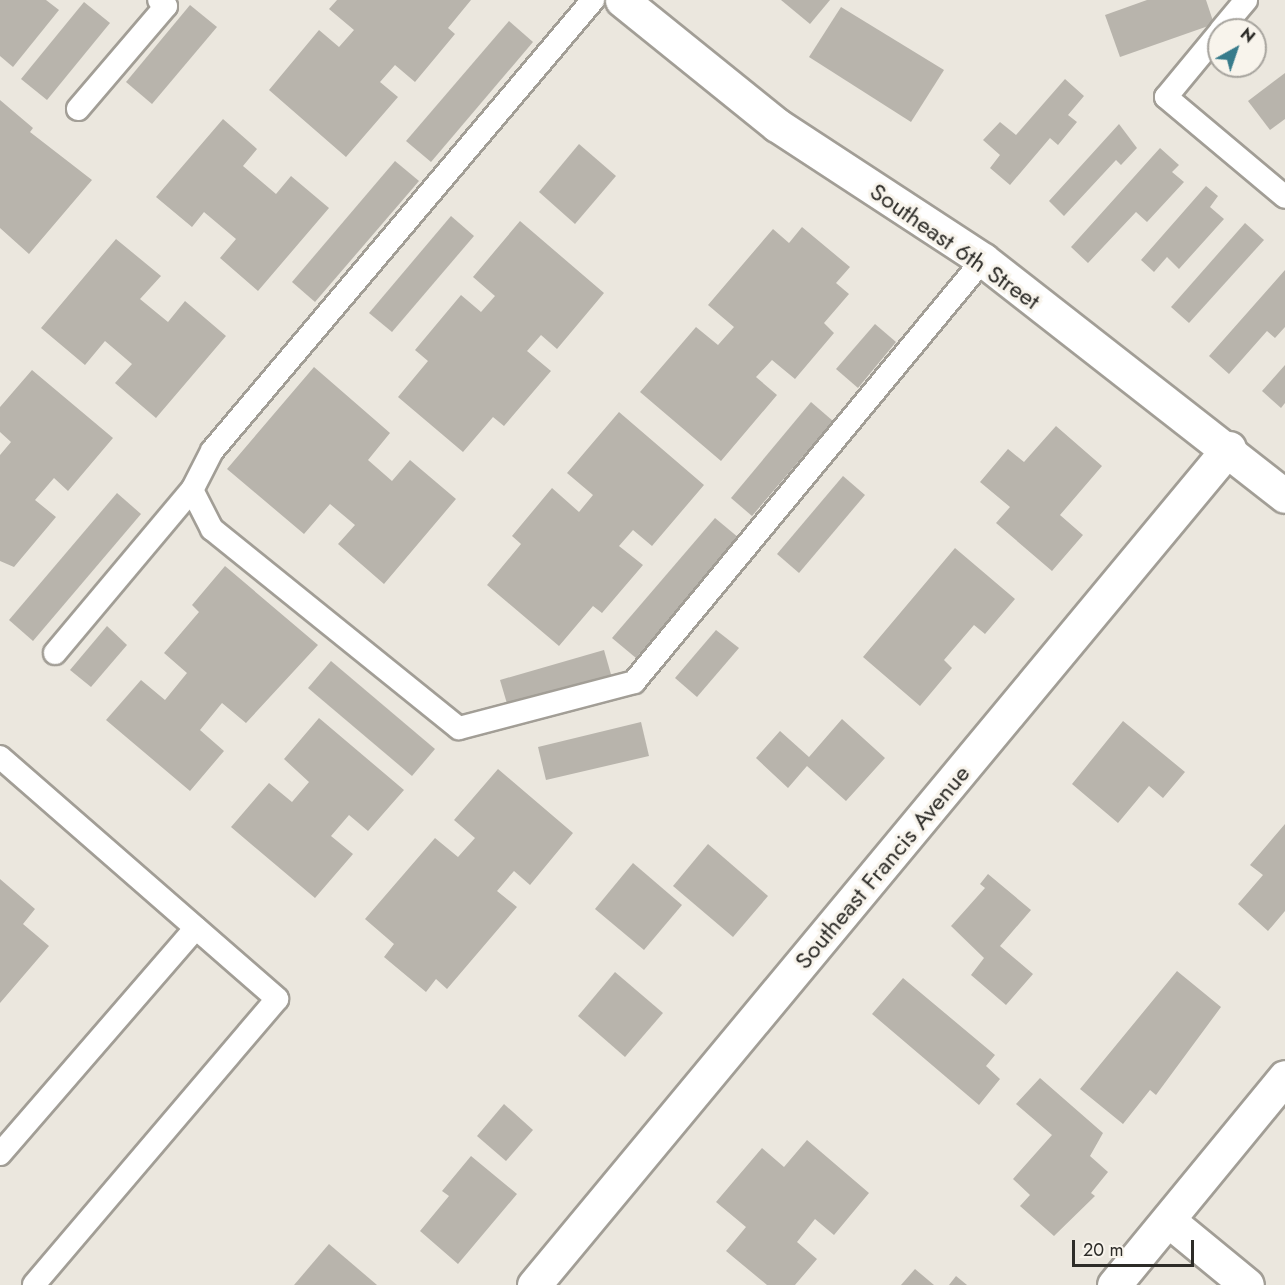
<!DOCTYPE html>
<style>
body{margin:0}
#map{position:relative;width:1285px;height:1285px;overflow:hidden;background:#ebe7de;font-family:Jost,sans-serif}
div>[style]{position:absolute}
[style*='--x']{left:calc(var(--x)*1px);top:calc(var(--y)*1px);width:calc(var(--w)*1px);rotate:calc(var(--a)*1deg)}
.building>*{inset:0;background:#b8b4ac}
.roads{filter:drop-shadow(2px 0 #a29e96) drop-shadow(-2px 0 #a29e96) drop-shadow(0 2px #a29e96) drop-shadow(0 -2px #a29e96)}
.lane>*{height:22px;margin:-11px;padding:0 11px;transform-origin:11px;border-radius:11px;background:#fff}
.street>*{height:33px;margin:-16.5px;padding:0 16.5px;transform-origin:16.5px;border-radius:16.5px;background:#fff}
span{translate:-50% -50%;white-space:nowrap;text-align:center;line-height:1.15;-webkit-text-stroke:6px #f8f4ec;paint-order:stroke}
.street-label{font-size:24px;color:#2d2c28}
.north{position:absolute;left:1207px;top:18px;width:60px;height:60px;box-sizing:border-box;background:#f8f4ec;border:2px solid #a7a49e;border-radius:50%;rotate:40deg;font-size:16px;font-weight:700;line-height:24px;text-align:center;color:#2d2c28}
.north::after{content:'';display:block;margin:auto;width:21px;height:27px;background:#377b8b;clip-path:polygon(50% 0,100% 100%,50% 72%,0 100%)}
.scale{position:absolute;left:1072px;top:1240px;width:122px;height:27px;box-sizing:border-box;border:3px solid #2d2c28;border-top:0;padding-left:8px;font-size:18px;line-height:21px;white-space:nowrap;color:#2d2c28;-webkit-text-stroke:4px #f8f4ec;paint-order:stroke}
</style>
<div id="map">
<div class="building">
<div style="clip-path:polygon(0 0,46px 0,59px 10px,13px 67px,0 56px)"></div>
<div style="clip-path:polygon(337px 0,471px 0,448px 28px,455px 34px,415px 82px,395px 65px,380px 82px,398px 97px,346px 157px,269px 90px,319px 30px,339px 47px,354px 30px,329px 9px)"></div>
<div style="clip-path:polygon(781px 0,830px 0,810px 24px)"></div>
<div style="clip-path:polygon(1147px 0,1206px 0,1214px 24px,1120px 57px,1105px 15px)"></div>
<div style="clip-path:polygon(84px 2px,110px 23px,47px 100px,21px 79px)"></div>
<div style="clip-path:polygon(190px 5px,217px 27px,152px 104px,126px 82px)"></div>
<div style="clip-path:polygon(841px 7px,944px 70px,911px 122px,809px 57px)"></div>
<div style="clip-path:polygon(509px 21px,533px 42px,431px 162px,406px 141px)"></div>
<div style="clip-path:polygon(1285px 73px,1285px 119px,1270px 130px,1248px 101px)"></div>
<div style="clip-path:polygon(1065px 79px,1084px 96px,1068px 115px,1077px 122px,1058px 145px,1050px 138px,1010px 185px,990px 168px,1000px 155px,983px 140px,1000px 122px,1016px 135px)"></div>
<div style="clip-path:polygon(0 100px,33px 128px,30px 132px,92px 180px,29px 254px,0 228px)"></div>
<div style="clip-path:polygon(223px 119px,257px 149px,243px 166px,276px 194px,291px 176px,329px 208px,258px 291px,220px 258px,236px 239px,204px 212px,192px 227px,156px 197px)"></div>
<div style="clip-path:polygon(1119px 124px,1137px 148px,1121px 165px,1116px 160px,1064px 216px,1049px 201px)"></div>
<div style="clip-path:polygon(579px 144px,616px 176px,575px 224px,539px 192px)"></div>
<div style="clip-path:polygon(1160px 148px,1179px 165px,1172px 172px,1184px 182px,1147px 222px,1136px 212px,1088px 263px,1071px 247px)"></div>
<div style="clip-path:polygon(395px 161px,419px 181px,315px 302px,292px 282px)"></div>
<div style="clip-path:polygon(1206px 186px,1218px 196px,1210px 207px,1224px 219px,1179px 269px,1167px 257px,1154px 272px,1141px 260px)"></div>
<div style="clip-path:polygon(451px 216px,474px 236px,392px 332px,369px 313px)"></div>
<div style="clip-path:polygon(520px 221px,604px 293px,557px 349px,541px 335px,527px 351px,551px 371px,504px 426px,493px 417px,463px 452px,398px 397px,428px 361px,415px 350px,461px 295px,481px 312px,495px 296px,473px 277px)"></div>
<div style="clip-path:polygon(1245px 223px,1264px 240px,1189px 323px,1171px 307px)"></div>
<div style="clip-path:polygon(802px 227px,850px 267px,836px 283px,849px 294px,824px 323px,834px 333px,795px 379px,772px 360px,756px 377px,777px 395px,721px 461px,640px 392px,696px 327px,718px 345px,734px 327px,708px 305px,773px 229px,789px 243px)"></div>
<div style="clip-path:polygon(116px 239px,161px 276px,140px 299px,168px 322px,185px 301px,226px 336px,156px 418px,115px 383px,132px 364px,105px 341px,85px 365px,41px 328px)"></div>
<div style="clip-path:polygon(1285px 270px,1285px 327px,1275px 338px,1267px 331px,1229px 374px,1209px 356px)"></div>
<div style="clip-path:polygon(875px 324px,896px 342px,858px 388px,836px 369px)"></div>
<div style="clip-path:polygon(1285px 365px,1285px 403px,1281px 408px,1262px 391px)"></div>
<div style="clip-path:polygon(314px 367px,390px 433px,368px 460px,392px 481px,410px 460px,456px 499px,384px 584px,338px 544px,355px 525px,330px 504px,304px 534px,227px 469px)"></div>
<div style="clip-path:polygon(32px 370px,113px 438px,68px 491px,54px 478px,35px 500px,56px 517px,14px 567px,0 561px,0 455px,11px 442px,0 432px,0 407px)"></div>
<div style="clip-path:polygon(811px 402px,833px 421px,752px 516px,731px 498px)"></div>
<div style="clip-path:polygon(619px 412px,704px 485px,652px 546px,633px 530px,619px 546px,643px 565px,602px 613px,593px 606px,559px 646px,487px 585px,521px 544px,512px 536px,552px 488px,579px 512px,593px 495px,567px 473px)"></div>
<div style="clip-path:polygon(1056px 426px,1102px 466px,1060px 515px,1083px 535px,1052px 571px,996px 523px,1010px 507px,980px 482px,1008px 449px,1024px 462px)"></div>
<div style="clip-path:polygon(843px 476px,865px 495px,799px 573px,777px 554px)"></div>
<div style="clip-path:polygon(117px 493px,141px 514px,33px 641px,9px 620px)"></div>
<div style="clip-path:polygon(715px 518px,739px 538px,636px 658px,612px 638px)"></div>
<div style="clip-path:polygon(955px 548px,1015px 599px,985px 634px,974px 625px,944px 660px,952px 668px,920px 706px,863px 657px)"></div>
<div style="clip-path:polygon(225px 566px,318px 645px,246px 723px,222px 703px,200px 730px,224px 751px,190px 791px,106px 720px,141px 680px,165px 700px,187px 673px,164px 653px,199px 612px,192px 605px)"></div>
<div style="clip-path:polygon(107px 626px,127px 645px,91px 687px,70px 670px)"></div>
<div style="clip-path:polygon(716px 630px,739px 648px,697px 697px,675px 678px)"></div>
<div style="clip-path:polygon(604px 650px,612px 678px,508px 707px,500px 680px)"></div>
<div style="clip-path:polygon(331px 661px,435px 749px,412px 776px,308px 688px)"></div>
<div style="clip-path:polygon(319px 718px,404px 790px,368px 831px,349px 815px,331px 836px,353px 854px,315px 898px,231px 827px,269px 783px,292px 802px,309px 782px,284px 759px)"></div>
<div style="clip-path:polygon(842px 719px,885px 758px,846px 801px,807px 766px,788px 788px,756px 758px,780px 731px,809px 757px)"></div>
<div style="clip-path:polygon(1123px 721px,1185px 772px,1163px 798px,1149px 786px,1118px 823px,1072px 784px)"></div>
<div style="clip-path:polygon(641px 722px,649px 756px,546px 780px,538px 747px)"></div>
<div style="clip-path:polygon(498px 769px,573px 833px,530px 885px,514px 871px,497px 891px,517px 907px,447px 989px,436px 979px,426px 992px,384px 957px,394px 944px,365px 919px,435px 838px,458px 857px,475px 838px,454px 820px)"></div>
<div style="clip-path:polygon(1285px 824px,1285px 911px,1268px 931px,1238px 904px,1263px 875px,1250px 865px)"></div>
<div style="clip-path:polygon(708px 844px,768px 896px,733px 937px,673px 886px)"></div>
<div style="clip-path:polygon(633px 863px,682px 905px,644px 950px,595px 909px)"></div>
<div style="clip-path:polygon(988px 874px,1031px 910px,1000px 946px,1033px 974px,1006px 1005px,971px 975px,984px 958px,951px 926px,985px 888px,980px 884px)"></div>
<div style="clip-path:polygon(0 879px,35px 909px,23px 924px,49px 946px,0 1003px)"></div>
<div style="clip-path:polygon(1177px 971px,1221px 1007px,1156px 1095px,1150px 1090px,1123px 1124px,1080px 1089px)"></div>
<div style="clip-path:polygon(615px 972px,663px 1013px,625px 1057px,578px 1016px)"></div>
<div style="clip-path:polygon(903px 978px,995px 1055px,986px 1066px,1000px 1079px,979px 1105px,872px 1014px)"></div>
<div style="clip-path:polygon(1040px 1078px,1103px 1133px,1090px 1156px,1108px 1172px,1091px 1193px,1095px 1196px,1054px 1236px,1020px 1206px,1030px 1195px,1013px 1179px,1052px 1135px,1016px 1104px)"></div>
<div style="clip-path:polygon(504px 1104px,533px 1130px,506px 1161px,477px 1136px)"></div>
<div style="clip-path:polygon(807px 1140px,869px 1193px,834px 1235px,815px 1219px,797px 1242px,817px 1259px,795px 1285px,767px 1285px,726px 1251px,746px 1227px,716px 1202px,762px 1148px,784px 1167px)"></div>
<div style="clip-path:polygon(471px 1156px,517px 1194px,458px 1264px,420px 1231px,449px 1196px,442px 1191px)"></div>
<div style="clip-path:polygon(329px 1244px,377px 1285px,294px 1285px)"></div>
<div style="clip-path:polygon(915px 1269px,934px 1285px,901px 1285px)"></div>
<div style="clip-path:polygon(956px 1276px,967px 1285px,949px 1285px)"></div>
</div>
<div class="roads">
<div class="lane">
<div style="--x:593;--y:0;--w:590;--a:130.19"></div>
<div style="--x:212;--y:451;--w:44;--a:117.1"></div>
<div style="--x:192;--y:490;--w:44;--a:62.9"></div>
<div style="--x:212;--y:529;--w:317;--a:38.9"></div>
<div style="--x:459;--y:728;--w:181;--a:-14.7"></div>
<div style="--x:634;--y:682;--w:548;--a:-50.41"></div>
<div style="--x:1221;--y:30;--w:39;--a:-50"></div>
<div style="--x:1219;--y:33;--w:83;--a:129.6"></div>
<div style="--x:1166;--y:97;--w:155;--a:40"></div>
<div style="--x:78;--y:109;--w:135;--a:-49.5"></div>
<div style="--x:166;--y:6;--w:9;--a:-139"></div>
<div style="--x:55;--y:653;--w:213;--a:-50"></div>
<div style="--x:0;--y:757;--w:368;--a:41.1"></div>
<div style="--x:277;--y:999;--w:375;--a:130.4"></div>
<div style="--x:0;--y:1154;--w:299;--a:-49.1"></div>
</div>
<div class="street">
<div style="--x:622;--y:0;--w:199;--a:38.9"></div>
<div style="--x:777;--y:125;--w:246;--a:33.2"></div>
<div style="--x:983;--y:260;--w:383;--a:38"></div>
<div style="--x:1168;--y:1220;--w:102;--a:39.4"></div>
<div style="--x:534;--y:1285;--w:1088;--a:-50.3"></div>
<div style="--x:1114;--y:1285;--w:269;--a:-50.6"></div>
</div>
</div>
<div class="street-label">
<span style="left:955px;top:246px;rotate:35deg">Southeast 6th Street</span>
<span style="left:882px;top:867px;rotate:-50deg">Southeast Francis Avenue</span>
</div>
<div class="north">N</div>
<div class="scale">20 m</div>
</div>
